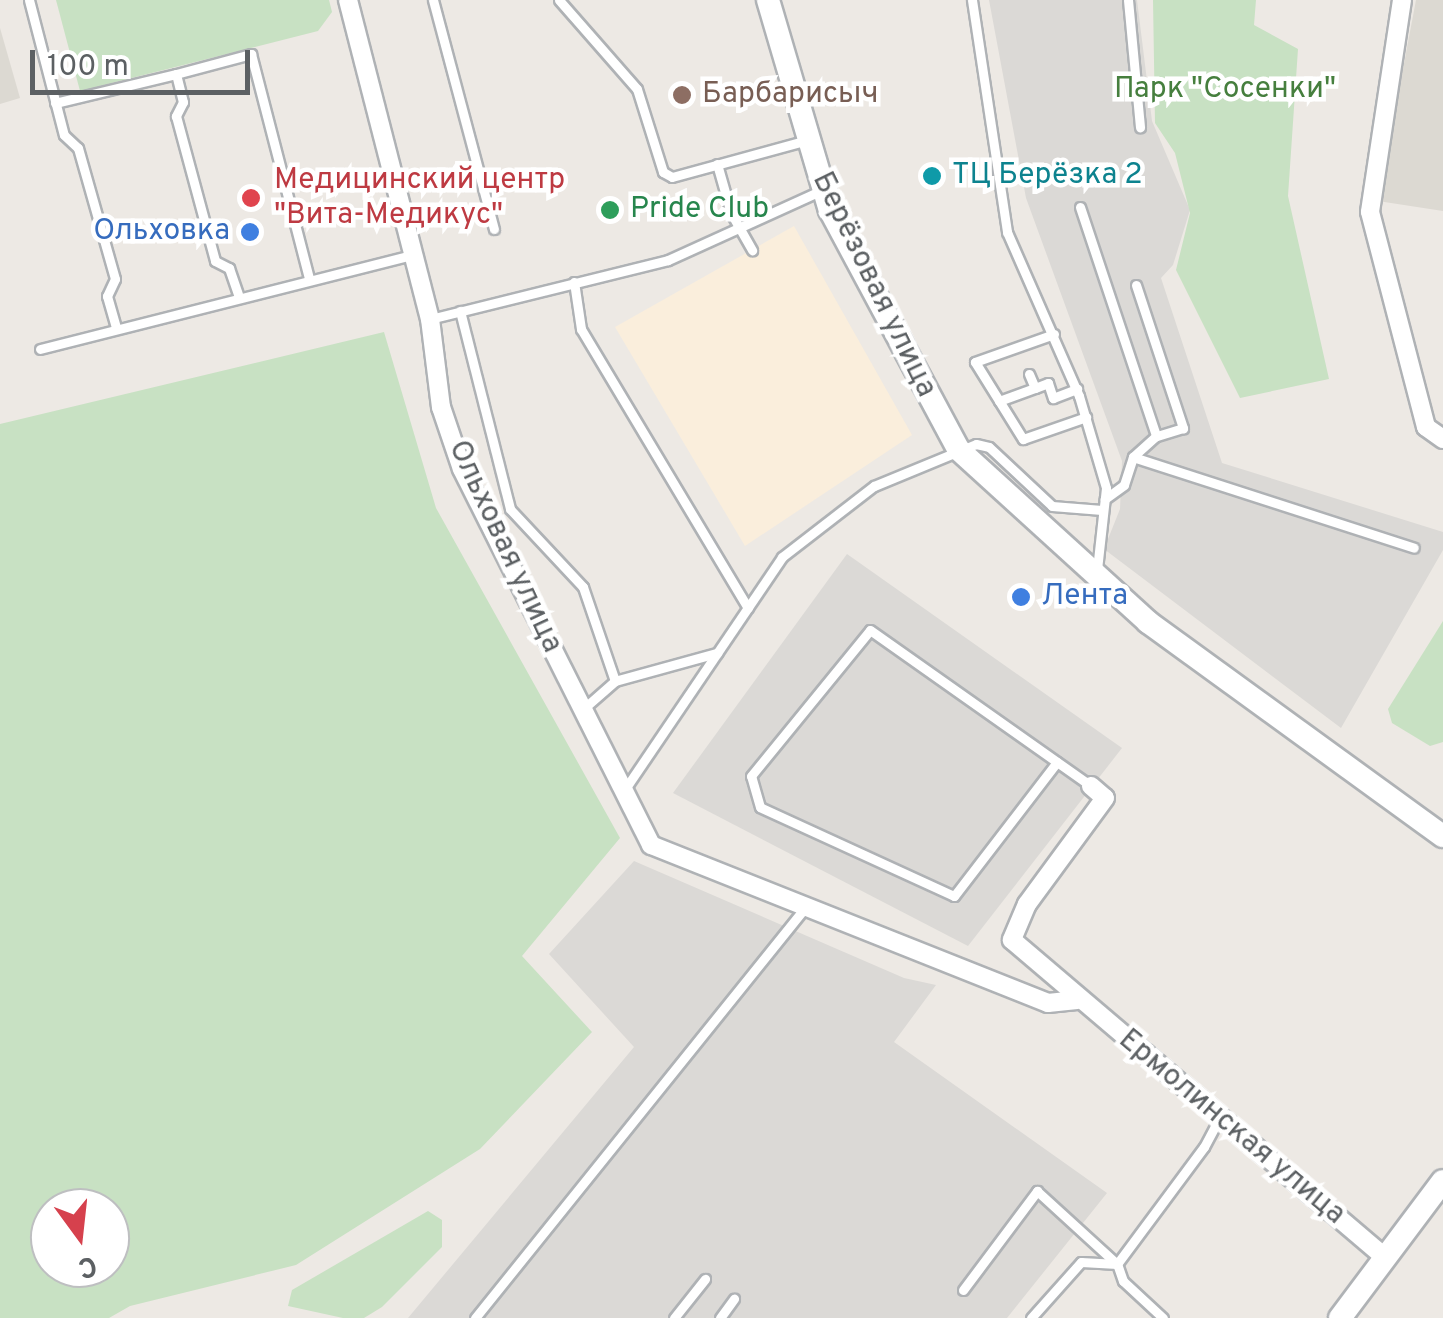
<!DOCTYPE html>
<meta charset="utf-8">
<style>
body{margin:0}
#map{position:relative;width:1443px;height:1318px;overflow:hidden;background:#ede9e4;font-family:Overpass,sans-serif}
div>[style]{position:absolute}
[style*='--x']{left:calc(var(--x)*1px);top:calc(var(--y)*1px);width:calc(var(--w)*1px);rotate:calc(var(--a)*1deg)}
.commercial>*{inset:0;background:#faeedc}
.industrial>*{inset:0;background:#dbd9d6}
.education>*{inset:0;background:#dcd9d2}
.green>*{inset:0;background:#c8e1c3}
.roads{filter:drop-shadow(2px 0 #afb2b5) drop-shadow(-2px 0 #afb2b5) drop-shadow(0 2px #afb2b5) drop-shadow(0 -2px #afb2b5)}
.lane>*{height:9px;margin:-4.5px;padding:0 4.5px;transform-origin:4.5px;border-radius:4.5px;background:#fff}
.street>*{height:18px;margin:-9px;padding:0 9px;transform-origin:9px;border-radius:9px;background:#fff}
.secondary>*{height:22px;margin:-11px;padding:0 11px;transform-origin:11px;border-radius:11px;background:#fff}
.dots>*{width:28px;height:28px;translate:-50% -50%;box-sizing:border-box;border:5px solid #fff;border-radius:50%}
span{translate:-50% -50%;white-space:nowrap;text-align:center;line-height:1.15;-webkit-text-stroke:9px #fff;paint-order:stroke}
.park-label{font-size:30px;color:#467f3e}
.education-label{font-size:30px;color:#785e54}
.left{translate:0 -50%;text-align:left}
.culture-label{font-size:30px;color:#0d838f}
.health-label{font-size:30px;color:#be3a42}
.leisure-label{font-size:30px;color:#27864d}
.shop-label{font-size:30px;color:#366cbe}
.right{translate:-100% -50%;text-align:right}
.street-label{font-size:30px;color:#5c6063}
.north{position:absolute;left:30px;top:1188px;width:100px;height:100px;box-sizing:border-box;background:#fff;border:2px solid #bebfc1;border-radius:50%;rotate:165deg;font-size:28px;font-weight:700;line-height:40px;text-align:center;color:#5c6063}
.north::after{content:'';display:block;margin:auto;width:35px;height:45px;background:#d6414d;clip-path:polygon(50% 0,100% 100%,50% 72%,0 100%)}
.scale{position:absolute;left:30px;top:50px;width:220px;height:45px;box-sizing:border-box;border:5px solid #5c6063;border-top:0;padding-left:12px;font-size:30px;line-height:35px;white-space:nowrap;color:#5c6063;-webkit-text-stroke:8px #fff;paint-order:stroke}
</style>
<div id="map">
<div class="commercial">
<div style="clip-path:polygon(794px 226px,912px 435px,745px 546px,615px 327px)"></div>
</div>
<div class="industrial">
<div style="clip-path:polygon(989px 0,1137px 0,1152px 121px,1190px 210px,1173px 265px,1161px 278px,1222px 463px,1443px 532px,1443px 550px,1341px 728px,1104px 549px,1120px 509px,1122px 461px,1026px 198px)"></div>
<div style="clip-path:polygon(847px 554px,1122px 748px,968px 946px,673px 793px)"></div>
<div style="clip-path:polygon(634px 861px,904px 978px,936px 985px,894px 1042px,1107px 1193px,1007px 1318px,408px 1318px,634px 1047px,549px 954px)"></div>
</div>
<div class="education">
<div style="clip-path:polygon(1416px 0,1443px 0,1443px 211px,1378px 201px)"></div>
<div style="clip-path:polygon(0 28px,20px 98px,0 104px)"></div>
</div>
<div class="green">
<div style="clip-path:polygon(56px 0,329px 0,332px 12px,318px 31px,80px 91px)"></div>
<div style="clip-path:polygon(1153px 0,1256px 0,1254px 25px,1298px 49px,1288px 196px,1329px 379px,1240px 398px,1176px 270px,1190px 213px,1175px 153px,1155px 123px)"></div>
<div style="clip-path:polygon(evenodd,384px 332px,436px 508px,620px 838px,522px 956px,592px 1032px,480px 1149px,296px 1265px,130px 1306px,109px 1318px,0 1318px,0 424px,384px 332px,50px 1208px,110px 1208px,110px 1268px,50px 1268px,50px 1208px)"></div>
<div style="clip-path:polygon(1443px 621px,1443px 742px,1430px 746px,1392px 723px,1388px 709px)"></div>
<div style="clip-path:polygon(428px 1211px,442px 1220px,442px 1247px,382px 1307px,364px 1318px,343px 1318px,288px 1306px,292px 1290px)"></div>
</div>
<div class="roads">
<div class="lane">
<div style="--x:29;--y:0;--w:139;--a:75.5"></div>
<div style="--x:64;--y:135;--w:19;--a:43"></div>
<div style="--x:78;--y:148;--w:136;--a:74.2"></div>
<div style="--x:115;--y:279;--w:19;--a:115"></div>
<div style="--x:107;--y:296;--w:33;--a:74"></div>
<div style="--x:433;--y:0;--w:237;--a:75.1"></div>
<div style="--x:559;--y:0;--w:118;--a:48.8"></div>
<div style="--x:637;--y:89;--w:87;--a:72.6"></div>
<div style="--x:663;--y:172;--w:10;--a:29"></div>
<div style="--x:672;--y:177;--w:140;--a:-15.3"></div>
<div style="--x:972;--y:0;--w:235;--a:81.4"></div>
<div style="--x:1007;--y:232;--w:179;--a:66.3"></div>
<div style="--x:1079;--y:396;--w:96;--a:73.6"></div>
<div style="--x:1106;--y:488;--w:81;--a:96.3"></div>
<div style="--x:1128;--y:0;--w:128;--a:84.6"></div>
<div style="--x:176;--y:74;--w:78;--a:-14.9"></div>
<div style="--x:251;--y:54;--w:231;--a:75.5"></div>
<div style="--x:55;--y:103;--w:124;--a:-13.5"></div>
<div style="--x:176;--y:74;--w:29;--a:76"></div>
<div style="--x:183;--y:102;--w:16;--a:117"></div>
<div style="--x:176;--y:116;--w:150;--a:74.9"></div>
<div style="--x:215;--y:261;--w:16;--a:27"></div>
<div style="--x:229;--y:268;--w:28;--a:71"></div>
<div style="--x:717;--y:164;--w:51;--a:74.1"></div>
<div style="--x:731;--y:213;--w:43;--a:60.4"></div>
<div style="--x:1080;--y:207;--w:241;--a:71.6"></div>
<div style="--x:1156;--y:436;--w:31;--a:138"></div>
<div style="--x:1133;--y:457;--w:29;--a:108"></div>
<div style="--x:1124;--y:485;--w:24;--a:144"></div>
<div style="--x:574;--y:282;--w:48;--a:81.5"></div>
<div style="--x:581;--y:329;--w:325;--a:59.1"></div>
<div style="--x:1136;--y:285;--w:151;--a:71.8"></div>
<div style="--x:1183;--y:428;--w:28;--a:163"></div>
<div style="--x:460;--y:311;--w:204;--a:75.8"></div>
<div style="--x:510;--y:509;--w:107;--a:46.9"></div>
<div style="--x:583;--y:587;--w:99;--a:71.2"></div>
<div style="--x:615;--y:681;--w:43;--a:138.8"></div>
<div style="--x:430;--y:319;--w:245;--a:-13.9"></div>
<div style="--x:668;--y:260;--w:167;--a:-24.4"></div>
<div style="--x:1054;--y:334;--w:84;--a:160.5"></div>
<div style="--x:975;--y:362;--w:91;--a:58.1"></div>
<div style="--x:1023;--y:439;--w:67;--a:-19.2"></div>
<div style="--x:40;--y:349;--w:384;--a:-14.2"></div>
<div style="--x:1029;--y:374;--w:15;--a:67"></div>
<div style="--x:1035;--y:388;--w:14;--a:-21"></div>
<div style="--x:1048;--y:383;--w:16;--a:72"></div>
<div style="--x:1053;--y:398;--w:26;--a:-21"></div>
<div style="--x:999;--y:401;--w:38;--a:-20"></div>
<div style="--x:1133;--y:457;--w:295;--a:17.9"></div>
<div style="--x:615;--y:681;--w:106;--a:-15.4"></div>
<div style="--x:1057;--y:762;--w:169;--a:127.5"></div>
<div style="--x:954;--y:896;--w:213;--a:-155.4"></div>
<div style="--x:760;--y:807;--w:32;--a:-106"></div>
<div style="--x:751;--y:776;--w:188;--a:-50.8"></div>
<div style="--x:870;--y:630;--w:271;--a:35.2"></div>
<div style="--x:625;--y:789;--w:280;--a:-55.9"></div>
<div style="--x:782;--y:557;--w:116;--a:-37.7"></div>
<div style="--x:874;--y:486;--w:110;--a:-22.4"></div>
<div style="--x:976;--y:444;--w:13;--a:13"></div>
<div style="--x:989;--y:447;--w:86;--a:43.1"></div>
<div style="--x:1052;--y:506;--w:50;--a:4.6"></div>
<div style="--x:963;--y:1290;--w:124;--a:-53.2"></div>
<div style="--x:1037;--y:1191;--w:108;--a:42.4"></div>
<div style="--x:1117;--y:1264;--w:36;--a:-177"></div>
<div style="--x:1081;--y:1262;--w:75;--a:131.8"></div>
<div style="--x:475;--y:1318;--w:525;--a:-51.19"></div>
<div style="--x:674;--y:1318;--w:50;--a:-51.5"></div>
<div style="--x:720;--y:1318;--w:24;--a:-54"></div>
<div style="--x:1163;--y:1318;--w:54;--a:-137.2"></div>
<div style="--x:1123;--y:1281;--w:18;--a:-109"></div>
<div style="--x:1117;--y:1264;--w:146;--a:-53.4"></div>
<div style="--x:1204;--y:1147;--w:34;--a:-62"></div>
</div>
<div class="street">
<div style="--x:348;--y:0;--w:329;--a:75.6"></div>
<div style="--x:430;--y:319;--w:89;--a:82.9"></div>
<div style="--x:441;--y:407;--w:65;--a:71.3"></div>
<div style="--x:462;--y:469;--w:421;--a:63.3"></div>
<div style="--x:651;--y:845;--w:427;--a:21.7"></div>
<div style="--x:1048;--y:1003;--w:29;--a:-6"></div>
<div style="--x:1402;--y:0;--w:214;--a:98.6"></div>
<div style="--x:1370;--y:212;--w:222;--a:75.4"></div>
<div style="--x:1426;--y:427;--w:21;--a:35"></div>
<div style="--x:1091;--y:786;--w:18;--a:41"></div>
<div style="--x:1105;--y:798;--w:132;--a:126.3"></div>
<div style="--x:1027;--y:904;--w:39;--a:113"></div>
<div style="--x:1012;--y:940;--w:490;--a:40.4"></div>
</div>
<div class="secondary">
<div style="--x:768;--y:0;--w:219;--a:73.6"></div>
<div style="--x:830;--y:210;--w:271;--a:61.8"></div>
<div style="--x:958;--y:449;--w:257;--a:42.3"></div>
<div style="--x:1148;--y:622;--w:364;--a:36"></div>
<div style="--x:1340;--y:1318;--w:171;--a:-53.1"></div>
</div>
</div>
<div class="dots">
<div style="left:682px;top:95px;background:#8d6e63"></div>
<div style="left:932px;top:176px;background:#0f9aa8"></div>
<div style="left:251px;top:198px;background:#e0444e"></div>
<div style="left:610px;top:210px;background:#2e9e5b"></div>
<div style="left:250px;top:232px;background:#3f7fe0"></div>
<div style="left:1021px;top:597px;background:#3f7fe0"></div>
</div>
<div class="park-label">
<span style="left:1225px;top:90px">Парк "Сосенки"</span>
</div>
<div class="education-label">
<span class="left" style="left:702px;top:95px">Барбарисыч</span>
</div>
<div class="culture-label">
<span class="left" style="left:952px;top:176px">ТЦ Берёзка 2</span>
</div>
<div class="health-label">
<span class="left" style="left:274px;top:198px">Медицинский центр<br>"Вита-Медикус"</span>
</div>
<div class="leisure-label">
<span class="left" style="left:630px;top:210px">Pride Club</span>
</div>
<div class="shop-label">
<span class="right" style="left:230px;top:232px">Ольховка</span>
<span class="left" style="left:1041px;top:597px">Лента</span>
</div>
<div class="street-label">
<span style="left:873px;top:285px;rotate:64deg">Берёзовая улица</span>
<span style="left:504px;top:547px;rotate:65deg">Ольховая улица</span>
<span style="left:1231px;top:1128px;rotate:40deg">Ермолинская улица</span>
</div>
<div class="north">С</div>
<div class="scale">100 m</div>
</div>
